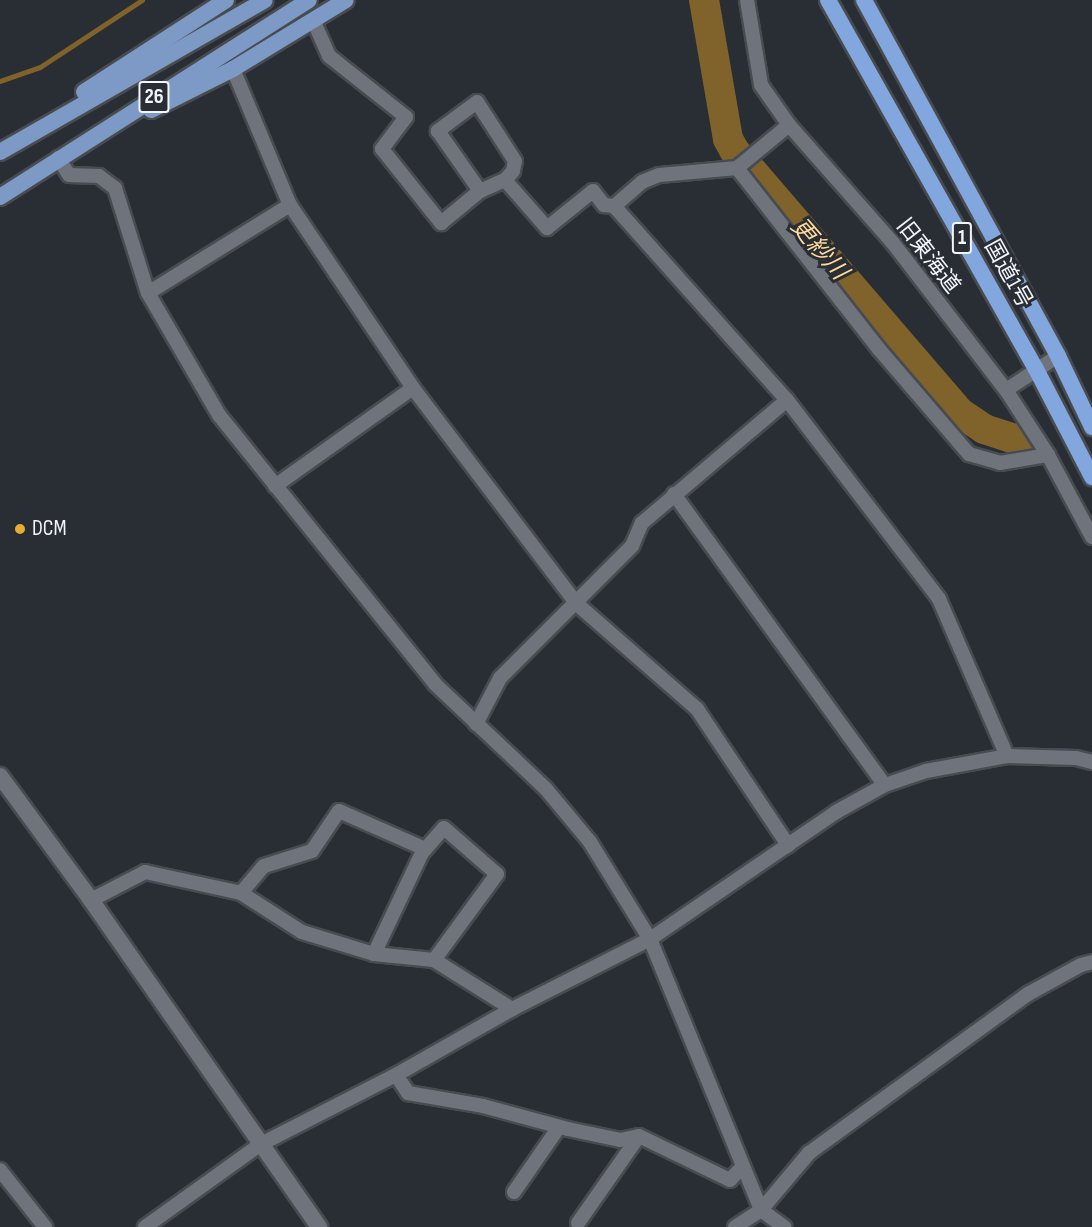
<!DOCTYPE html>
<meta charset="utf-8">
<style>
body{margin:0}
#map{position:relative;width:1092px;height:1227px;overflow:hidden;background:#292e34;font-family:"Sofia Sans Condensed","Noto Sans JP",sans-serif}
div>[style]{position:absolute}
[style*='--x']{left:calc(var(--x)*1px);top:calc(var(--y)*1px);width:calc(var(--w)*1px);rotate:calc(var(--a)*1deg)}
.stream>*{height:5px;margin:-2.5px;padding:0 2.5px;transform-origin:2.5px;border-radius:2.5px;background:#80632a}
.river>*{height:30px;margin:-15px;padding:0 15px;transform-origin:15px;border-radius:15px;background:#80632a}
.roads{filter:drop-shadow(2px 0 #484c51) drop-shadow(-2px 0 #484c51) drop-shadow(0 2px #484c51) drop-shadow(0 -2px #484c51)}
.minor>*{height:14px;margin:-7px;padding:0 7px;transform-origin:7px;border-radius:7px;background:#6f747c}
.tertiary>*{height:16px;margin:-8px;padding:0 8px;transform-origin:8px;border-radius:8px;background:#6f747c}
.primary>*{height:16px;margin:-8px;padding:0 8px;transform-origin:8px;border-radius:8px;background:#7d9ac6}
.trunk>*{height:16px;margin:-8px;padding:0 8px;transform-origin:8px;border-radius:8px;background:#82a6de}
.dots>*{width:16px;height:16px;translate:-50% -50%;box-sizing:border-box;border:3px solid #292e34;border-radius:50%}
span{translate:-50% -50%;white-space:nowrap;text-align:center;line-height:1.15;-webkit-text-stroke:6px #292e34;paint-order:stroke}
.shield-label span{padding:2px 4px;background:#292e34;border:2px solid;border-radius:4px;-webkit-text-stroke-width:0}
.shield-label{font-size:21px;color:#f2f5f9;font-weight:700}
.street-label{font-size:22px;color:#f2f5f9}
.poi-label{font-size:22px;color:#f2f5f9}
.left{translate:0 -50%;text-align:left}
.water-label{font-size:24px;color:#ffdb9b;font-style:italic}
</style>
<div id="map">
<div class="stream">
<div style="--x:0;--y:81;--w:42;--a:-19.3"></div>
<div style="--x:40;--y:67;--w:122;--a:-33.3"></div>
</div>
<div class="river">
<div style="--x:704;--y:0;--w:141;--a:80.2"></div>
<div style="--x:728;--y:139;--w:13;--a:61"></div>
<div style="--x:734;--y:150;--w:345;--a:49.3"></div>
<div style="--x:959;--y:412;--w:30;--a:34"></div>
<div style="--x:984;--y:429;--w:40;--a:18"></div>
</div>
<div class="roads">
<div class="minor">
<div style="--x:747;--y:0;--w:86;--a:80.6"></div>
<div style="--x:761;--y:85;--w:49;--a:55"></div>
<div style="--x:789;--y:125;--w:157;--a:48.6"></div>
<div style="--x:893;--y:243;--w:185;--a:52.5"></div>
<div style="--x:1006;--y:390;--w:77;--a:57.1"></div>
<div style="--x:1048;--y:455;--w:93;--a:61.8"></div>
<div style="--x:313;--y:20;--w:39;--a:66"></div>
<div style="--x:329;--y:56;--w:98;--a:38.4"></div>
<div style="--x:406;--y:117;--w:40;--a:127"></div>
<div style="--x:382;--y:149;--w:95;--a:51.4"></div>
<div style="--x:441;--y:223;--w:50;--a:-39.4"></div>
<div style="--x:480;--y:191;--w:27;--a:-24"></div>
<div style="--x:505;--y:180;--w:12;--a:-48"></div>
<div style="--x:513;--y:171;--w:10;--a:-79"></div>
<div style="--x:515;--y:161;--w:70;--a:-122.8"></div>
<div style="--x:477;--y:102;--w:49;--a:143.4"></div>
<div style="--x:438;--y:131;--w:73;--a:55"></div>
<div style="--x:233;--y:69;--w:147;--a:67.3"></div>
<div style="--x:290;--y:205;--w:220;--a:56.1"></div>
<div style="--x:413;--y:388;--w:271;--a:52.8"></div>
<div style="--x:577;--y:604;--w:159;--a:41.2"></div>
<div style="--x:697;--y:709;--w:164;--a:56.2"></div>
<div style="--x:789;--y:125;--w:67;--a:140.4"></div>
<div style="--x:737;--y:168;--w:78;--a:174.9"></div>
<div style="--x:659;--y:175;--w:18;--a:158"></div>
<div style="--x:642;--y:182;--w:37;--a:139"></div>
<div style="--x:614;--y:206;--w:260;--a:48.3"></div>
<div style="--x:787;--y:400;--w:250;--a:52.6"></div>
<div style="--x:939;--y:599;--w:171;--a:66.6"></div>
<div style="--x:58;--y:158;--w:20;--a:57"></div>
<div style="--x:69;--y:175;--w:30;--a:2"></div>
<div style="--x:99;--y:176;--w:20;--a:37"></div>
<div style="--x:115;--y:188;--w:110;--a:72.6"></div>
<div style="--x:148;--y:293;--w:141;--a:59.8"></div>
<div style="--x:219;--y:415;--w:345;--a:51.2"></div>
<div style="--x:435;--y:684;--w:153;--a:43.4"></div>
<div style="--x:546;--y:789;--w:69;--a:50.3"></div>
<div style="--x:590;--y:842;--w:114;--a:58.3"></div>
<div style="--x:650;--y:939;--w:293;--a:67.7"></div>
<div style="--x:761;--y:1210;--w:29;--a:36"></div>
<div style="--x:737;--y:168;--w:229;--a:51.9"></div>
<div style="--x:878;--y:348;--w:140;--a:49.4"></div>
<div style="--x:969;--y:454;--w:32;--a:16"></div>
<div style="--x:1000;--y:463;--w:49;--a:-9.5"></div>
<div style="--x:505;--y:180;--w:64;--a:48.8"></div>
<div style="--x:547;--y:228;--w:59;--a:-38.8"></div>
<div style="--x:593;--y:191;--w:18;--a:52"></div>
<div style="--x:604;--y:205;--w:10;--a:6"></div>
<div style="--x:148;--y:293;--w:167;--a:-31.8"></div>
<div style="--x:1006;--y:390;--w:62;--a:-33.2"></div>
<div style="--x:275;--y:486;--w:169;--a:-35.4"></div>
<div style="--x:674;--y:494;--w:359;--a:54.1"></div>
<div style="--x:476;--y:724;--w:52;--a:-62.4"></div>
<div style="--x:500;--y:678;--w:187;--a:-45"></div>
<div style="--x:632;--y:546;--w:25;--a:-67"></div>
<div style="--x:642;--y:523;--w:190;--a:-40.3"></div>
<div style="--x:241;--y:893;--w:35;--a:-50"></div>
<div style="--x:264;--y:866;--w:50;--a:-17.4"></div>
<div style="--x:312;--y:851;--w:48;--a:-56"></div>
<div style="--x:339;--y:811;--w:94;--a:23.8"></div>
<div style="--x:91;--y:900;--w:61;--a:-27.4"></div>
<div style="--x:145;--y:872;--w:98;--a:12.3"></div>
<div style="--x:241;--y:893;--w:72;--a:32.6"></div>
<div style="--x:302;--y:932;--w:75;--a:17"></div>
<div style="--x:374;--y:954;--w:60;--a:5.7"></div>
<div style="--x:434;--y:960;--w:92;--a:32.1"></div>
<div style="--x:374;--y:954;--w:112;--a:-64.6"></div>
<div style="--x:422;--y:853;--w:33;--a:-49"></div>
<div style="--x:444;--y:828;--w:70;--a:41"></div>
<div style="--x:497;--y:874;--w:107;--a:126.2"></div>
<div style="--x:396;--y:1075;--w:22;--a:56"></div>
<div style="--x:408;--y:1093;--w:76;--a:9.8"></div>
<div style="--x:483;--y:1106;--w:88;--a:15.1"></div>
<div style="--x:568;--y:1129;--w:53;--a:11.9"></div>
<div style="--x:620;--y:1140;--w:19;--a:-12"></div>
<div style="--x:639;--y:1136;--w:101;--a:25.8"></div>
<div style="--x:730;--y:1180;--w:18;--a:-47"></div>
<div style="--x:0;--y:1170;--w:73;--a:51.7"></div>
<div style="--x:514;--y:1192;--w:79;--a:-55.3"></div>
<div style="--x:578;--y:1223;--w:106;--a:-55"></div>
<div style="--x:145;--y:1227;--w:143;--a:-35.6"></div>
<div style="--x:261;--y:1144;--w:152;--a:-27.1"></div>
<div style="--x:396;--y:1075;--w:133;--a:-29.6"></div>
<div style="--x:512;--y:1009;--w:155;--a:-26.9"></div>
<div style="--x:650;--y:939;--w:225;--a:-34.3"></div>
<div style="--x:836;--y:812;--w:56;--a:-28.9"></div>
<div style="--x:885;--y:785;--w:43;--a:-18.9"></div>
<div style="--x:926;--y:771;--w:82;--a:-10.5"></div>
<div style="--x:1007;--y:756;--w:69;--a:1.7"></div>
<div style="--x:1076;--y:758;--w:16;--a:14"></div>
<div style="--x:735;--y:1227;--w:31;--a:-33"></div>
<div style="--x:761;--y:1210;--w:75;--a:-49.9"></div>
<div style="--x:809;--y:1153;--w:271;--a:-36"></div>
<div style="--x:1028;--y:994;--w:60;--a:-28.7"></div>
<div style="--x:1081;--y:965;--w:11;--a:-15"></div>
</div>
<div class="tertiary">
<div style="--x:0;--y:776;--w:154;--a:53.7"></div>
<div style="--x:91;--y:900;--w:399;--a:55.1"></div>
</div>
<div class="primary">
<div style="--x:84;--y:92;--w:169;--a:-32.9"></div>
<div style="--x:151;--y:110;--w:92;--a:-26.6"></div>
<div style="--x:233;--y:69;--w:132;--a:-31.4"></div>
<div style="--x:0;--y:152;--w:305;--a:-29.8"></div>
<div style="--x:0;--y:197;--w:366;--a:-32.5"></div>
</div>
<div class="trunk">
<div style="--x:828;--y:0;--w:424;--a:60.6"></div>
<div style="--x:1036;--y:369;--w:122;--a:62.6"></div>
<div style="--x:864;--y:0;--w:405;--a:61.4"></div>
<div style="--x:1058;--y:356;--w:79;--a:64.4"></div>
</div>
</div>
<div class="dots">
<div style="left:20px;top:529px;background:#e5ad35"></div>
</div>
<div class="shield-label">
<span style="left:154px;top:97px">26</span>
<span style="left:962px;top:238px">1</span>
</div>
<div class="street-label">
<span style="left:928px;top:256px;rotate:52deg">旧東海道</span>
<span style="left:1008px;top:274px;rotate:61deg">国道1号</span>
</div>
<div class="poi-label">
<span class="left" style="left:32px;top:529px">DCM</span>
</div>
<div class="water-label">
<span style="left:819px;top:249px;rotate:49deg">更紗川</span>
</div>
</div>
